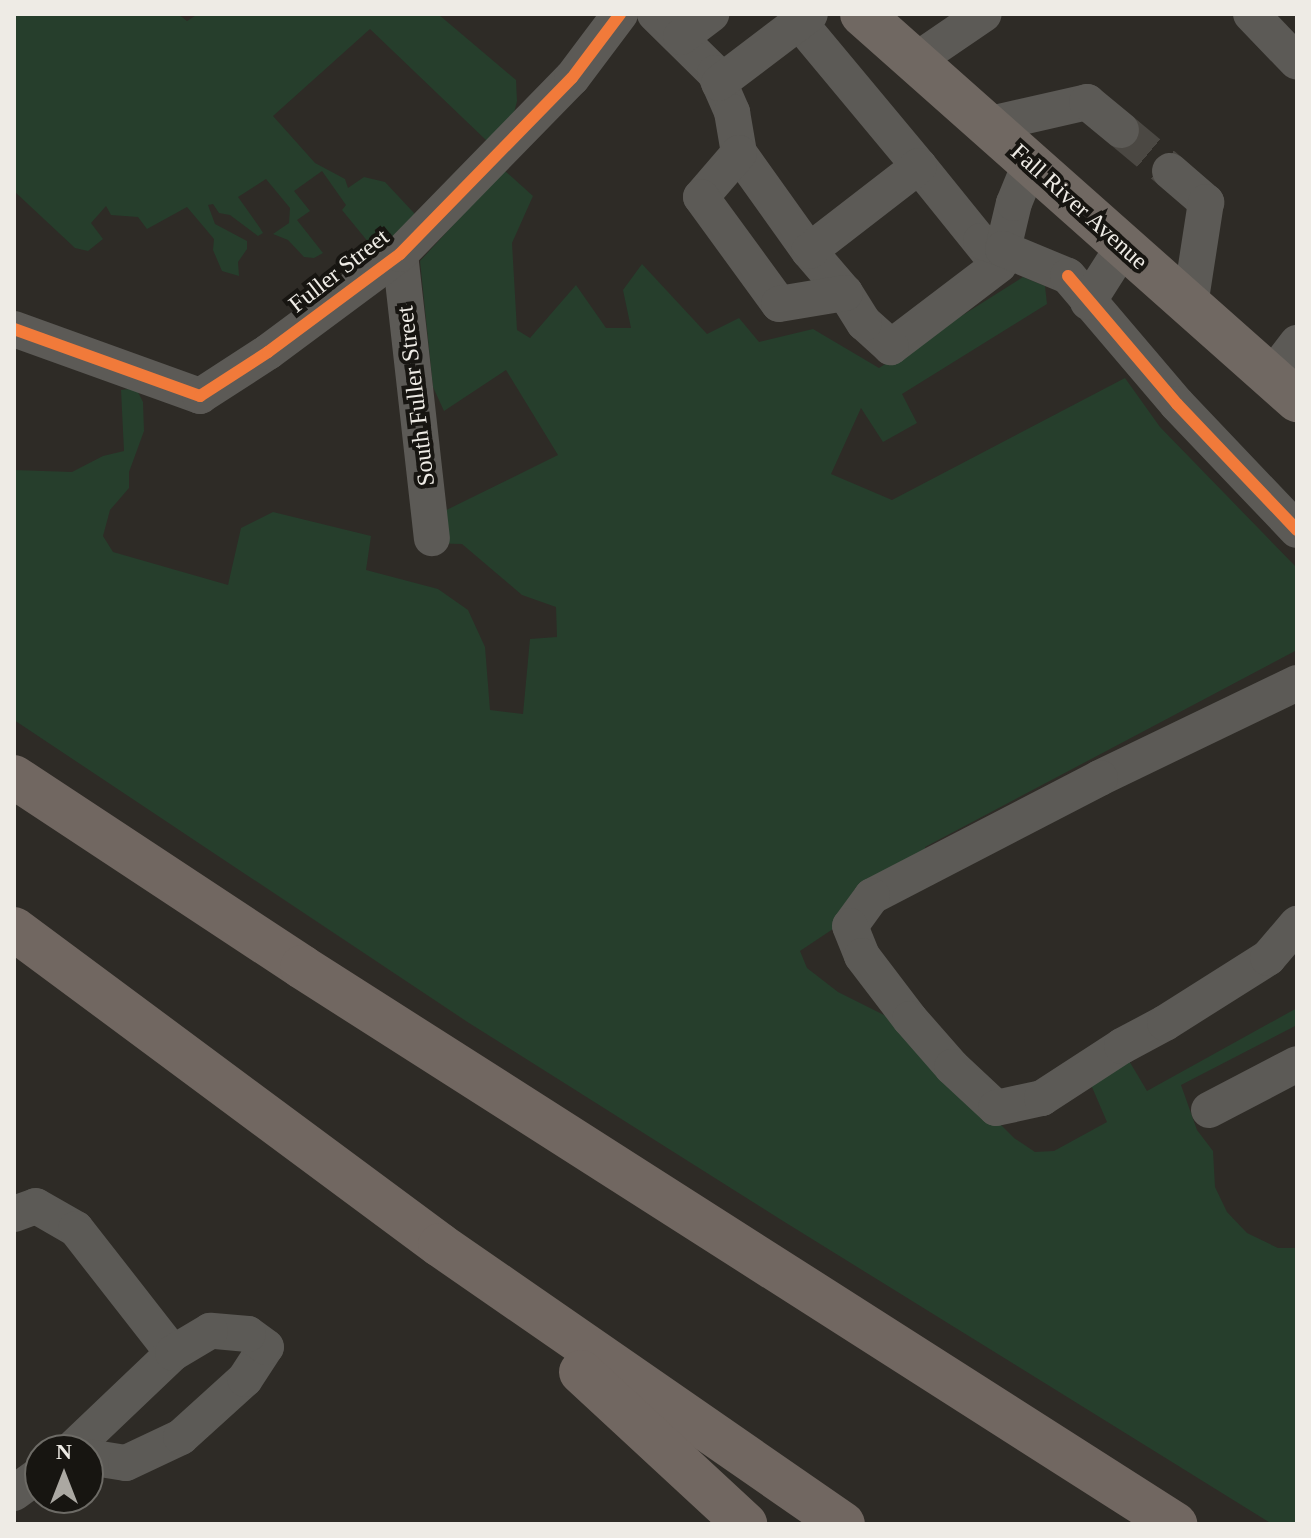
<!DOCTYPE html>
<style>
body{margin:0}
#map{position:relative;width:1311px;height:1538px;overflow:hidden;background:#2e2b26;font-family:"Times New Roman",serif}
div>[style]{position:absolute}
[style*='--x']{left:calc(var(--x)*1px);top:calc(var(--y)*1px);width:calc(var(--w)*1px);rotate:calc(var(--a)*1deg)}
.green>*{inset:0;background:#263e2c}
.minor-tunnel>*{height:36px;margin-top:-18px;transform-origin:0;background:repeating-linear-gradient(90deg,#4b4843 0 36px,transparent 0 54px)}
.minor>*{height:36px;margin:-18px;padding:0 18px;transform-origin:18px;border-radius:18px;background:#5c5a56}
.major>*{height:44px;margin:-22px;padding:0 22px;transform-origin:22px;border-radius:22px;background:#706862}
.highway>*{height:44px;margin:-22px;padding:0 22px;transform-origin:22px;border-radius:22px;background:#716761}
.cycleway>*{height:12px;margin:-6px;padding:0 6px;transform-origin:6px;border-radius:6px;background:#f17a3a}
span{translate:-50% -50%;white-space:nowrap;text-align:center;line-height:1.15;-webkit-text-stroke:8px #171511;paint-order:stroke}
.street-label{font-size:24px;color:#eeebe5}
.frame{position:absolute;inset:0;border:16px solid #eeebe5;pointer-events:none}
.north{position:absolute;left:24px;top:1434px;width:80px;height:80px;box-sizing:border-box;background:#171511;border:2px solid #6d6b66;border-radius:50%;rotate:0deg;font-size:22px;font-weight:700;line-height:32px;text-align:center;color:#eeebe5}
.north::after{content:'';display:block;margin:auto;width:28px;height:36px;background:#aba8a2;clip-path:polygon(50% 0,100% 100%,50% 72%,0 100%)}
</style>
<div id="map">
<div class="green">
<div style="clip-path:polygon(14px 14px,178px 14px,187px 21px,198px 14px,438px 14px,516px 80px,517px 101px,512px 121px,488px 142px,370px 29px,273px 116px,315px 163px,345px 179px,348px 188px,364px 177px,385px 182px,414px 213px,416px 222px,378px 254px,342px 210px,346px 205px,322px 171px,294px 191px,310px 211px,297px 220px,323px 253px,314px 258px,304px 257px,288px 240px,273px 234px,289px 223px,290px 208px,266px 179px,238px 197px,260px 228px,263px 233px,258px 236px,230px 215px,219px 213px,213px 204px,208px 205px,215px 224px,247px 241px,247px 249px,238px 262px,239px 276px,222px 271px,213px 250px,214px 239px,187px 207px,147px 229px,138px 217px,111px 215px,106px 206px,91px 223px,103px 239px,88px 251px,75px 248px,14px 191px)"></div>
<div style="clip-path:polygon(504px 170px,533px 196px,512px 243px,517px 330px,530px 338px,576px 285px,606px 328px,631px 328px,623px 290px,642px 264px,707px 334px,739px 318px,759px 342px,813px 329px,879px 368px,1023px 277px,1045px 286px,1047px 304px,902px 394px,917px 423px,883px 442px,861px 408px,831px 474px,892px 500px,1125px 378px,1160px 427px,1297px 568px,1297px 650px,925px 847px,925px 859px,839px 925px,800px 951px,807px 968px,838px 992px,898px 1022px,1014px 1138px,1035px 1152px,1054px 1151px,1107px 1122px,1089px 1080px,1128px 1059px,1147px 1091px,1297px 1008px,1297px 1025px,1181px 1085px,1197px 1130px,1213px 1151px,1215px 1187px,1227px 1212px,1247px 1233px,1278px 1248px,1297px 1248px,1297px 1524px,1272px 1524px,783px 1221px,469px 1023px,14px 720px,14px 470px,72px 472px,103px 456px,124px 451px,121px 390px,136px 388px,143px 402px,144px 431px,129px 472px,129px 488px,110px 510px,103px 536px,113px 552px,228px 585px,241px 528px,273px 512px,371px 536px,366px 570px,438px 589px,468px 610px,485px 647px,490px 710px,523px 714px,530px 639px,557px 637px,556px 607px,522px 595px,462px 544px,422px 543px,422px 522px,558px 455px,506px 370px,444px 411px,433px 387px,420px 261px)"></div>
</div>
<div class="minor-tunnel">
<div style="--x:1121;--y:130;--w:64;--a:39.9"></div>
</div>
<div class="minor">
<div style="--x:655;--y:14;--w:84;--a:44.5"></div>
<div style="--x:715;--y:73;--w:43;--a:66.4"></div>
<div style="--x:732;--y:112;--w:42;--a:80.3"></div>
<div style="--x:739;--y:153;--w:120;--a:54.5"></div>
<div style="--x:1251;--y:14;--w:66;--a:46.2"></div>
<div style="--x:799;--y:22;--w:187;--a:50.2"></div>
<div style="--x:919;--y:166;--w:127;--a:51.1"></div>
<div style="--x:999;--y:265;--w:136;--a:142.8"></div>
<div style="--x:891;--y:347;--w:36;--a:-138"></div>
<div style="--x:864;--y:323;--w:36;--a:-122"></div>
<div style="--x:845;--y:293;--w:55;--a:-130.6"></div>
<div style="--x:809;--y:251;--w:139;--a:-37.7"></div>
<div style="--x:681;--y:37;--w:38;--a:-37"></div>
<div style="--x:915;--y:61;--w:83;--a:-34.3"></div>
<div style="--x:719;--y:83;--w:114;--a:-37.2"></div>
<div style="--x:986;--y:125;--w:104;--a:-12.8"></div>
<div style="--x:1087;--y:102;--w:44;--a:39.5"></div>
<div style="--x:739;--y:153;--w:58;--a:130.8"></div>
<div style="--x:701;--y:197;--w:132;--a:53.9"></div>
<div style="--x:779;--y:304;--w:67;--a:-9.5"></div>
<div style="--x:1170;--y:171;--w:48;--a:40.7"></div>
<div style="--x:1206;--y:202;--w:104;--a:98.8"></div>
<div style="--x:981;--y:241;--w:23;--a:20"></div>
<div style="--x:1003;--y:249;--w:47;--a:-76.6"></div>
<div style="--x:1014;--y:203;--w:42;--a:-67.7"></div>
<div style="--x:1003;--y:249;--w:70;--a:22.6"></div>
<div style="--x:1068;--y:276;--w:168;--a:49.6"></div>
<div style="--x:1177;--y:404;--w:174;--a:46.4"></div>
<div style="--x:400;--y:254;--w:286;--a:83.6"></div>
<div style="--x:1088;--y:302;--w:65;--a:-57.5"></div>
<div style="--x:14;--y:329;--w:198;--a:19.8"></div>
<div style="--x:200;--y:396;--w:81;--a:-32.9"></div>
<div style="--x:268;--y:352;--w:164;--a:-36.6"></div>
<div style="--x:400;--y:254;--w:246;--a:-45.7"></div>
<div style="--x:572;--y:78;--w:80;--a:-53.1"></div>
<div style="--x:1271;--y:377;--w:43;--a:-52.6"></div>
<div style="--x:1297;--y:683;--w:219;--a:154.3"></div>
<div style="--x:1100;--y:778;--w:257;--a:152.6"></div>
<div style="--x:872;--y:896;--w:37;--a:126"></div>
<div style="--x:850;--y:926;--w:32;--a:68"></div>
<div style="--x:862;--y:956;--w:79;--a:52.7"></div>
<div style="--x:910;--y:1019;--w:64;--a:48.8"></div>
<div style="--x:952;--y:1067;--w:60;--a:43"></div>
<div style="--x:996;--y:1108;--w:47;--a:-12.3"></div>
<div style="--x:1042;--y:1098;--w:95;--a:-33"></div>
<div style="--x:1122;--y:1046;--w:49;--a:-28.1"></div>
<div style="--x:1165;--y:1023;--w:122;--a:-32.3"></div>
<div style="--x:1268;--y:958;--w:45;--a:-49.5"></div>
<div style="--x:1209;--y:1110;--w:99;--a:-27.6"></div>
<div style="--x:14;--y:1214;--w:23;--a:-20"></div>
<div style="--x:36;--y:1206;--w:46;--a:29.9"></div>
<div style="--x:76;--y:1229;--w:157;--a:52"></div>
<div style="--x:173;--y:1353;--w:141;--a:136.4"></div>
<div style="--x:88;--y:1457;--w:38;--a:9"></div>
<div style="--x:126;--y:1463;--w:61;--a:-25.3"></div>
<div style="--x:181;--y:1437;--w:86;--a:-42.2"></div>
<div style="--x:245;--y:1379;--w:38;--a:-57"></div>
<div style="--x:266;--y:1347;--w:22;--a:-144"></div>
<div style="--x:248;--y:1334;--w:38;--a:-175"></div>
<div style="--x:210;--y:1331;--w:43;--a:149.3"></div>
<div style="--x:14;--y:1493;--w:32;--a:-36"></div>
</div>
<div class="major">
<div style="--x:862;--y:14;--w:582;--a:41.58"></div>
</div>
<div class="highway">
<div style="--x:14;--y:777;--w:345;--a:33.4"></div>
<div style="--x:302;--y:967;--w:1036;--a:32.54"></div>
<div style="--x:14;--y:929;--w:530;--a:36.57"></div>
<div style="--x:440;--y:1245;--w:490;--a:34.7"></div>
<div style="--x:581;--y:1372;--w:224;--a:42.8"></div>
</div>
<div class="cycleway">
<div style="--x:1068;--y:276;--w:168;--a:49.6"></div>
<div style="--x:1177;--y:404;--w:174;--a:46.4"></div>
<div style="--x:14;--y:329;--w:198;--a:19.8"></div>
<div style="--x:200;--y:396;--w:81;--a:-32.9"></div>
<div style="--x:268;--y:352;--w:164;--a:-36.6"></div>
<div style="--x:400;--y:254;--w:246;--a:-45.7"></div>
<div style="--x:572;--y:78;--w:80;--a:-53.1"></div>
</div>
<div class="street-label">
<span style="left:1079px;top:207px;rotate:42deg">Fall River Avenue</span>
<span style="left:339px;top:271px;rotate:-38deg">Fuller Street</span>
<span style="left:416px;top:396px;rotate:-97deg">South Fuller Street</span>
</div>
<div class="frame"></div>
<div class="north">N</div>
</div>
